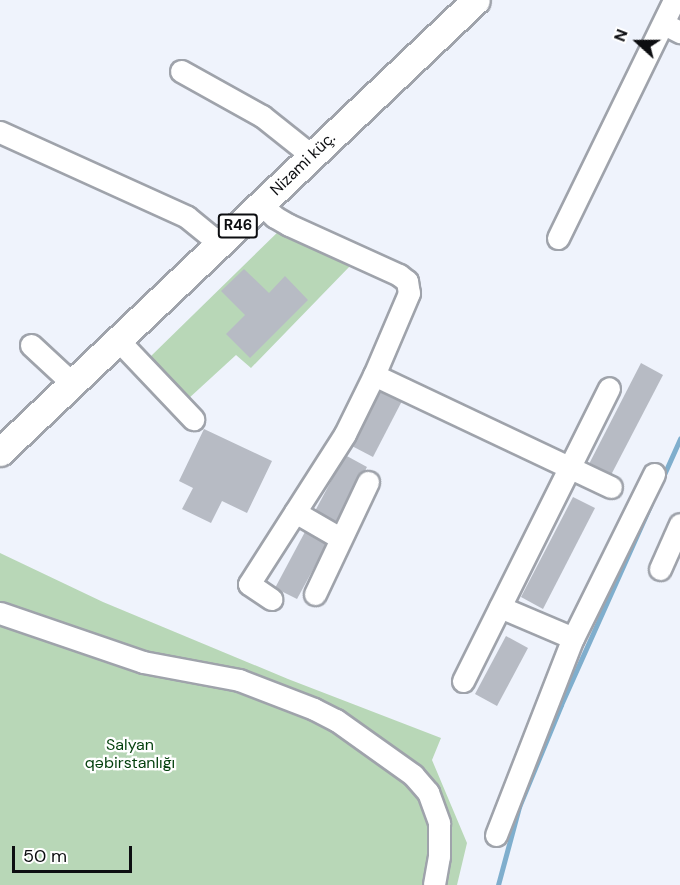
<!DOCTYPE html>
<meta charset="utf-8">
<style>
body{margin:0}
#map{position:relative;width:680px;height:885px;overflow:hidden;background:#eff3fc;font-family:"DM Sans",sans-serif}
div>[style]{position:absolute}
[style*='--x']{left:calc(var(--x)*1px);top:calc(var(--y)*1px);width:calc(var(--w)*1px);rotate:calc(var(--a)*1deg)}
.green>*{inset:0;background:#b8d7b7}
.stream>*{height:4.5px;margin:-2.25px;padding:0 2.25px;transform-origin:2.25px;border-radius:2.25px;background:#7faecd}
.building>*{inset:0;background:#b7bbc4}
.roads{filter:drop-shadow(2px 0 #9fa3ab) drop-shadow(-2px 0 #9fa3ab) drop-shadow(0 2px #9fa3ab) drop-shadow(0 -2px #9fa3ab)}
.minor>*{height:21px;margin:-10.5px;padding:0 10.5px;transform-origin:10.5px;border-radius:10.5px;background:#fff}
.major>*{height:27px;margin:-13.5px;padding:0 13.5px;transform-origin:13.5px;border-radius:13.5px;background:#fff}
span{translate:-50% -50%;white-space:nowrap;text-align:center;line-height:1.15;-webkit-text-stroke:4.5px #fff;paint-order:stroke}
.shield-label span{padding:2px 4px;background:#fff;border:2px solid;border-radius:4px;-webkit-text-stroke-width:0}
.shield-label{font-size:15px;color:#0d0e11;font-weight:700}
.street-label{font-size:16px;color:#0d0e11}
.park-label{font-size:16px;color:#033f0c}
.north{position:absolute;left:608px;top:12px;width:60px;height:60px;-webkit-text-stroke:4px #fff;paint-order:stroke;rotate:291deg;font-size:16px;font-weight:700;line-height:24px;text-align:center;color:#0d0e11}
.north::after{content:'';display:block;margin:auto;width:21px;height:27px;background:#0d0e11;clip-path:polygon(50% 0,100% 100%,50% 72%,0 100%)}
.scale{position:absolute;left:12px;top:846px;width:120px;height:27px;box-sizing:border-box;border:3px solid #0d0e11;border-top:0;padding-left:8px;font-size:18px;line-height:21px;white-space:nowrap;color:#0d0e11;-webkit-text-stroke:4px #fff;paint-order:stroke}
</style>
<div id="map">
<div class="green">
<div style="clip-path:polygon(283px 227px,351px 265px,251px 368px,236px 355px,188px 399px,149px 358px)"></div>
<div style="clip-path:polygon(0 553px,103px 602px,288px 679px,441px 738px,432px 760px,467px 843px,457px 885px,0 885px)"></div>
</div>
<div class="stream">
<div style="--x:663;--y:477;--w:42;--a:-65.9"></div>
<div style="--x:498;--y:885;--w:81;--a:-74.9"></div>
<div style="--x:519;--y:807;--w:110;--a:-67.6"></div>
<div style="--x:561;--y:705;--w:220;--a:-65.9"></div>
</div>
<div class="building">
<div style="clip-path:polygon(244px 269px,269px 293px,285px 276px,308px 300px,250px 358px,226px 334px,245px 315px,221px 291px)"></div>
<div style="clip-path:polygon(641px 363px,663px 375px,611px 475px,589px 464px)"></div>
<div style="clip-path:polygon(381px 387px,403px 399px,373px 457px,350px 445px)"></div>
<div style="clip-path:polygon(204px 429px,272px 461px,247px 513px,222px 501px,211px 523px,182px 509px,193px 488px,179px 481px)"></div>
<div style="clip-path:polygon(345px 455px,367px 467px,336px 525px,314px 513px)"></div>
<div style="clip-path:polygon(573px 497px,595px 508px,543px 609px,521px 597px)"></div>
<div style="clip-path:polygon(306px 530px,328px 542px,297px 599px,275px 588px)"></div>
<div style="clip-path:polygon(506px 636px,528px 648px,497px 706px,475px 694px)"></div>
</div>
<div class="roads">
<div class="minor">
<div style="--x:664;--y:24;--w:18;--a:27"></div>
<div style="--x:181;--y:71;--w:93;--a:29.1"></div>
<div style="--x:262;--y:116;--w:63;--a:38.5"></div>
<div style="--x:0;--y:132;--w:205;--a:24.4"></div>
<div style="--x:187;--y:217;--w:43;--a:39.3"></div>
<div style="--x:261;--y:204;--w:19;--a:43"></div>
<div style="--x:275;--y:217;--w:16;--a:30"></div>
<div style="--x:289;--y:225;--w:121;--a:24.4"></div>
<div style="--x:399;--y:275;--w:10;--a:37"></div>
<div style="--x:407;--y:281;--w:12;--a:81"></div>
<div style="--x:409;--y:293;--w:89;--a:113.1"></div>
<div style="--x:374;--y:375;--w:66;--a:116.2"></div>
<div style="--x:345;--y:434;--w:178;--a:122.6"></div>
<div style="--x:249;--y:584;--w:27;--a:34"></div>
<div style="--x:558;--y:238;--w:265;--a:-64"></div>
<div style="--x:119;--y:341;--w:108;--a:46.5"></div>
<div style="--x:31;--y:345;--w:57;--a:42.9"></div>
<div style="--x:374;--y:375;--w:262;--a:25.3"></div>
<div style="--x:295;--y:512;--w:52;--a:30"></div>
<div style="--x:660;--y:569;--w:49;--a:-66"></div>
<div style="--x:315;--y:594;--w:124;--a:-64.7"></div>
<div style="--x:500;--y:607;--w:79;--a:23"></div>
<div style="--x:0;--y:613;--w:151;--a:18.9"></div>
<div style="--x:143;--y:662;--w:98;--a:10.6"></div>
<div style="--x:239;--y:680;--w:80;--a:21.1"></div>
<div style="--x:314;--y:709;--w:25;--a:27"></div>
<div style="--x:336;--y:720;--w:95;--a:35.5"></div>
<div style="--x:413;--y:775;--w:23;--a:49"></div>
<div style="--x:428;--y:792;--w:33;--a:70"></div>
<div style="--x:439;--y:823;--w:33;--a:90"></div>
<div style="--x:439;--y:856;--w:29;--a:100"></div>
<div style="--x:463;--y:681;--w:327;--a:-63.5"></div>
<div style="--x:496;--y:835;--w:212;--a:-68.7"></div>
<div style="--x:573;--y:638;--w:183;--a:-63.7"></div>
</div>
<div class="major">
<div style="--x:0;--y:452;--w:656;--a:-43.52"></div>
</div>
</div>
<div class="shield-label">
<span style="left:238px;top:226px">R46</span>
</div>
<div class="street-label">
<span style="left:303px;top:164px;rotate:-44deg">Nizami küç.</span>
</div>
<div class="park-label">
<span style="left:130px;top:754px">Salyan<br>qəbirstanlığı</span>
</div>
<div class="north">N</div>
<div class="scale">50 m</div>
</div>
